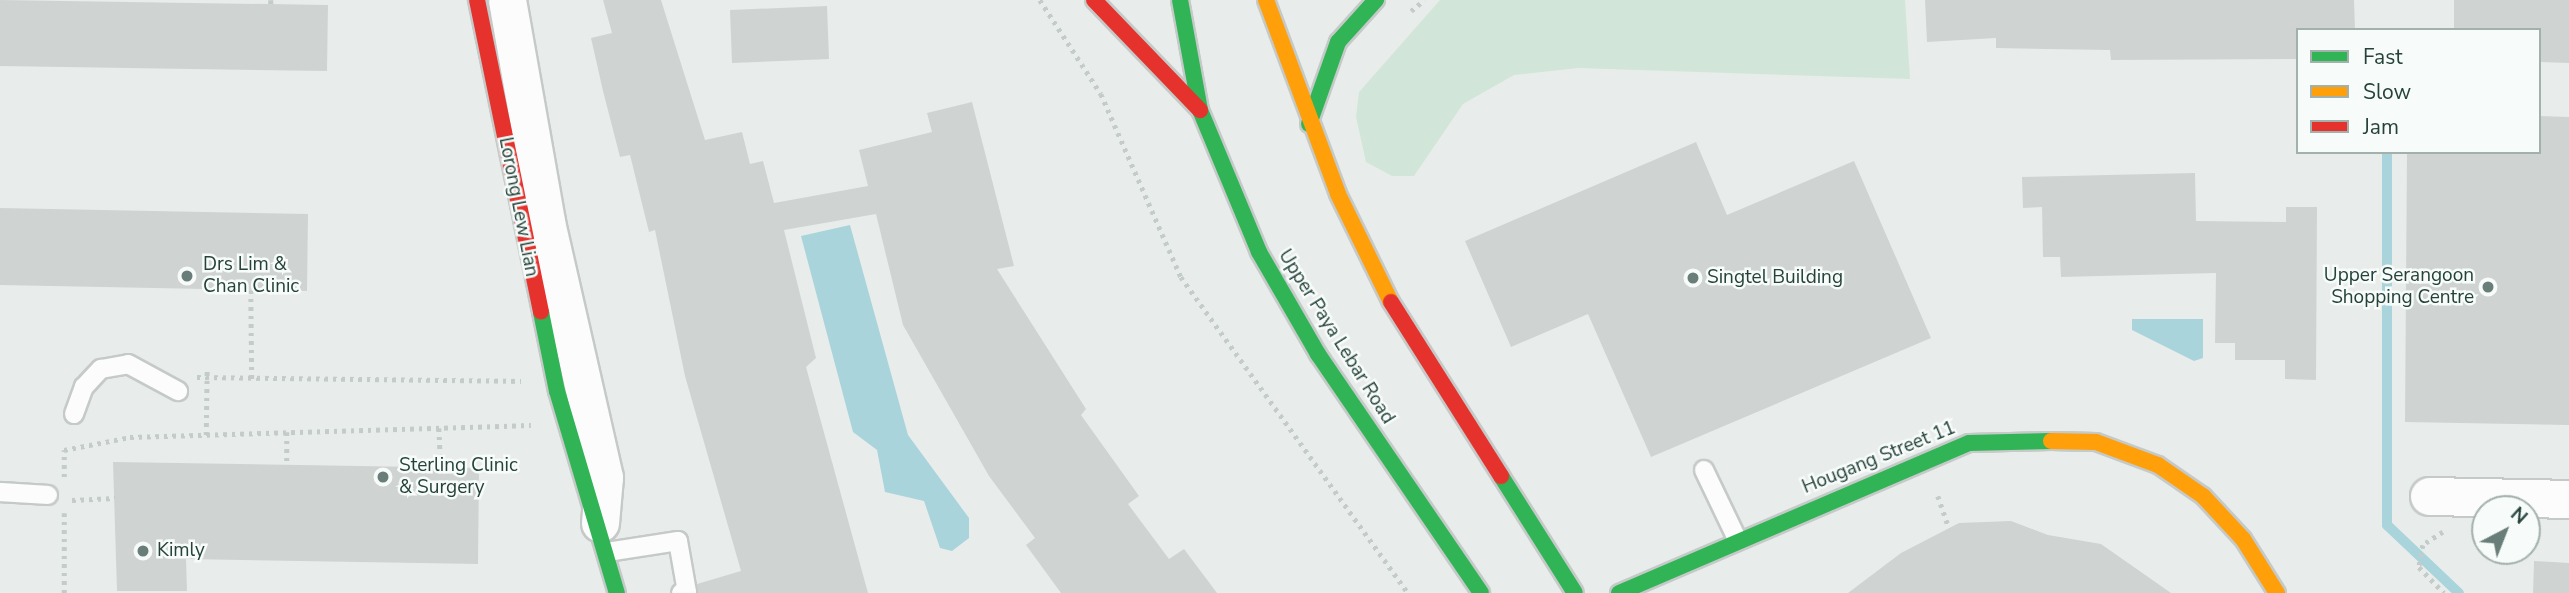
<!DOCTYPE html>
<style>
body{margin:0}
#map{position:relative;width:2569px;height:593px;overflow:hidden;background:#e8edeb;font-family:"Nunito Sans",sans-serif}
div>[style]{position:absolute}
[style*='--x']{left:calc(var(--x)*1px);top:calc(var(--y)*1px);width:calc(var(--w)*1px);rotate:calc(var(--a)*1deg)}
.green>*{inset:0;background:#d1e6d8}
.water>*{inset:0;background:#a9d4db}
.stream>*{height:10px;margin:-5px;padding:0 5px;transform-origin:5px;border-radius:5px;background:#a9d4db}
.building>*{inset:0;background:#cfd4d2}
.path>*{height:4.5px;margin-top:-2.25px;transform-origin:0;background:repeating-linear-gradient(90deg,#c3ccca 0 3.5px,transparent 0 8.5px)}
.roads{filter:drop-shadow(2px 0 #c5cac8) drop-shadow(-2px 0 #c5cac8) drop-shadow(0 2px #c5cac8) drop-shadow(0 -2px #c5cac8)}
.lane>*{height:18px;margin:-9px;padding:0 9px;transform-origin:9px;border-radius:9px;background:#fcfcfc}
.street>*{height:37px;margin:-18.5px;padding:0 18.5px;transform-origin:18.5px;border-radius:18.5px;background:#fcfcfc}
.fast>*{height:16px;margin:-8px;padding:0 8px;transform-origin:8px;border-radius:8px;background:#30b455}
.slow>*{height:16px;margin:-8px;padding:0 8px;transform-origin:8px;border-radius:8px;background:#ff9f0a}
.jam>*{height:16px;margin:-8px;padding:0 8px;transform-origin:8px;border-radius:8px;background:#e5322d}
.dots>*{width:19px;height:19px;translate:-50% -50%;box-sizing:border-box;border:4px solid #f7fbf9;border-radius:50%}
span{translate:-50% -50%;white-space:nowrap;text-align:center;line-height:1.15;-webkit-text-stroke:5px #f7fbf9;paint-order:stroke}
.street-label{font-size:19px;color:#24423a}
.poi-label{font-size:19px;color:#24423a}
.left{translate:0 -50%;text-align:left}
.right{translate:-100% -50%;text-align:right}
.legend{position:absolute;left:2296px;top:28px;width:245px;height:126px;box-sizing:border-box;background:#f7fbf9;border:2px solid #a3b1ad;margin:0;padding:9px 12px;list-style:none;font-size:21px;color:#24423a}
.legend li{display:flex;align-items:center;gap:14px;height:35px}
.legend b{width:35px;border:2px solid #a3b1ad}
.north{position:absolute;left:2471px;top:495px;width:70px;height:70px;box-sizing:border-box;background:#f7fbf9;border:2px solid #a3b1ad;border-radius:50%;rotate:42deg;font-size:19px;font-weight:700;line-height:28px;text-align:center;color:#24423a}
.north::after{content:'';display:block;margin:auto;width:24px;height:32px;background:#697e78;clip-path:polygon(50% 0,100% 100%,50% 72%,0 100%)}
</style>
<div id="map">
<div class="green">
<div style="clip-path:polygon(1440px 0,1905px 0,1910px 79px,1578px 68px,1514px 75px,1463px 104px,1414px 176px,1392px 176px,1366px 162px,1356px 117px,1359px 92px)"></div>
</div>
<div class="water">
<div style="clip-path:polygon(850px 225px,908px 435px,969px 518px,969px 538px,952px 551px,940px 548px,924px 501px,885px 492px,877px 450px,853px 432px,801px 236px)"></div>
<div style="clip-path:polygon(2132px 319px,2203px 319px,2203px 358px,2194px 361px,2132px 330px)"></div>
</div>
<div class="stream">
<div style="--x:2387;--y:152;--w:373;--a:90"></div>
<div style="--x:2387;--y:525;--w:99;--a:43.4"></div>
</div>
<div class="building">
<div style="clip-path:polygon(0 0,328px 5px,327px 71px,0 66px)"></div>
<div style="clip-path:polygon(603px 0,661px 0,705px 140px,742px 132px,750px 164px,763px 161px,774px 203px,868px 186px,859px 150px,932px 132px,927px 113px,972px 102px,1014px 266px,997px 269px,1086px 409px,1081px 415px,1139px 496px,1128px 504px,1169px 559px,1184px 549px,1217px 593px,1061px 593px,1026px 545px,1035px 538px,989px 476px,903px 325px,876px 214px,784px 230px,816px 358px,806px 367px,868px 593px,698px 593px,697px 584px,741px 571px,685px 376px,655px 230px,649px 232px,630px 155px,620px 157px,603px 91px,591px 38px,612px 33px)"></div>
<div style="clip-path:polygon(1925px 0,2354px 0,2355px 30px,2298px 30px,2298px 59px,2111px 60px,2110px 50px,1996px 48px,1996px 38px,1927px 42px)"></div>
<div style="clip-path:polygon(2454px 0,2569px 0,2569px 63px,2539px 62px,2539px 30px,2454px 30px)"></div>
<div style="clip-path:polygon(827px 6px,829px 59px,732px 63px,730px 10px)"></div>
<div style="clip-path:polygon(2539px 116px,2569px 117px,2569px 425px,2405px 422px,2407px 152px,2539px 152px)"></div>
<div style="clip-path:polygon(1696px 142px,1727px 215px,1854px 161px,1931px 338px,1651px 457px,1588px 314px,1511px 347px,1465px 241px)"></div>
<div style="clip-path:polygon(2195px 173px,2196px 221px,2286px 222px,2286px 207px,2317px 207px,2316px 380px,2285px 379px,2285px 360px,2235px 360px,2235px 343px,2215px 343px,2216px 273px,2061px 277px,2060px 257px,2043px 257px,2042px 207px,2023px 208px,2022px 177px)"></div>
<div style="clip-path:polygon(0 208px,308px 214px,307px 291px,0 285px)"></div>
<div style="clip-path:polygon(113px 462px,479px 468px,478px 564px,186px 559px,187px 591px,117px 591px)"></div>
<div style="clip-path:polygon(2011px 521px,2048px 535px,2101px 544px,2171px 593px,1848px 593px,1901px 553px,1959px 523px)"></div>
<div style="clip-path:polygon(2534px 561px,2569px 563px,2569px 593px,2533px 593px)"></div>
</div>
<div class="path">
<div style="--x:271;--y:0;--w:4;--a:90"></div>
<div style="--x:1040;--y:0;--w:112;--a:57"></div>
<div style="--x:1101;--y:94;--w:200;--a:66.4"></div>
<div style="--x:1181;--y:277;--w:389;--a:54.3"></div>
<div style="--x:1411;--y:11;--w:17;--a:-40"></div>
<div style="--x:251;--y:290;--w:90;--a:89.4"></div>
<div style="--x:197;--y:377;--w:324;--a:0.7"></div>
<div style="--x:439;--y:428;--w:40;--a:87.1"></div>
<div style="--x:287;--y:432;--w:33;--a:90"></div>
<div style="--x:206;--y:435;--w:68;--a:-89.2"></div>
<div style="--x:64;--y:477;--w:27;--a:-90"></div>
<div style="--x:64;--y:450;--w:67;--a:-11.1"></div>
<div style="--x:130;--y:437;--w:401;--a:-1.7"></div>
<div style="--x:1938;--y:496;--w:34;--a:71"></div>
<div style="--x:72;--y:500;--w:43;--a:-2.7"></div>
<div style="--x:2443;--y:532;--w:24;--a:147"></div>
<div style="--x:2423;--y:545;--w:22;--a:100"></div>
<div style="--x:2419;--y:567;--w:36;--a:46"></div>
<div style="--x:64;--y:593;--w:80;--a:-90"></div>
</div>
<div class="roads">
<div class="lane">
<div style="--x:74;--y:414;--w:29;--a:-70"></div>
<div style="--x:84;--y:387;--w:25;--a:-47"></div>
<div style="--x:101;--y:369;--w:27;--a:-10"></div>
<div style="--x:128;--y:364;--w:57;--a:28.4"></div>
<div style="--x:1704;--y:470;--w:76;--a:64.4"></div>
<div style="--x:0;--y:492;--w:48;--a:3.6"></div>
<div style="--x:607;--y:552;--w:72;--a:-8.8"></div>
<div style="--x:678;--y:541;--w:52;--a:80"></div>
<div style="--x:687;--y:592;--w:6;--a:171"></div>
</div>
<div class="street">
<div style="--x:507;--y:0;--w:225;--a:80"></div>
<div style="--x:546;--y:222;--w:262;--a:77.2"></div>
<div style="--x:604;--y:477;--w:46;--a:95"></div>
<div style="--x:2429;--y:496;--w:140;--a:1.2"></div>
</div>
<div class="fast">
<div style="--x:1180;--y:0;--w:112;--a:79.7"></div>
<div style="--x:1200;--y:110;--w:154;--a:67.4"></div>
<div style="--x:1259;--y:252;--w:118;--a:60"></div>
<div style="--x:1318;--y:354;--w:289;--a:55.7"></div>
<div style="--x:1309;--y:124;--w:87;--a:-70.5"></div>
<div style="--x:1338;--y:42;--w:57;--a:-47.9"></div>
<div style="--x:541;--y:312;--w:81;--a:78.6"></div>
<div style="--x:557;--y:391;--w:211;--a:73.5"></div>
<div style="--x:1501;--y:476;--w:138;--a:57.7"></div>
<div style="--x:1619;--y:593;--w:381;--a:-23.2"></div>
<div style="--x:1969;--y:443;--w:82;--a:-1.4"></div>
</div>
<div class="slow">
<div style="--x:1266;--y:0;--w:207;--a:69.6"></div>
<div style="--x:1338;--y:194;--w:120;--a:63.9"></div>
<div style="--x:2051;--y:441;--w:45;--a:1.3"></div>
<div style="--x:2096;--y:442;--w:66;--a:20.4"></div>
<div style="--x:2158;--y:465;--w:55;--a:34.6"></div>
<div style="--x:2203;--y:496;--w:59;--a:47.1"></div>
<div style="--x:2243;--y:539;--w:64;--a:57.8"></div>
</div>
<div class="jam">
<div style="--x:477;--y:0;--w:318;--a:78.4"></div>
<div style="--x:1094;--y:0;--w:153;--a:46.1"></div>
<div style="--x:1391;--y:302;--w:206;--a:57.7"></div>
</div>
</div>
<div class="dots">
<div style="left:187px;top:276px;background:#697e78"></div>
<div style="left:1693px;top:278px;background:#697e78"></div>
<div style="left:2488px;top:287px;background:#697e78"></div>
<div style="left:383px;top:477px;background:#697e78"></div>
<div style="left:143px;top:551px;background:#697e78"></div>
</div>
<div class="street-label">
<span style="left:518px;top:207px;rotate:79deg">Lorong Lew Lian</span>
<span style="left:1336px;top:337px;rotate:58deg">Upper Paya Lebar Road</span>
<span style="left:1879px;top:458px;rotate:-22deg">Hougang Street 11</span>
</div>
<div class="poi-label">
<span class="left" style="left:203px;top:276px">Drs Lim &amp;<br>Chan Clinic</span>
<span class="right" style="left:2474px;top:287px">Upper Serangoon<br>Shopping Centre</span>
<span class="left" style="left:1707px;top:278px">Singtel Building</span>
<span class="left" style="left:399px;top:477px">Sterling Clinic<br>&amp; Surgery</span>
<span class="left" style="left:157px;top:551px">Kimly</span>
</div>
<ul class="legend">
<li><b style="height:9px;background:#30b455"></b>Fast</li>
<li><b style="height:9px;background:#ff9f0a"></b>Slow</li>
<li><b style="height:9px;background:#e5322d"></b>Jam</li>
</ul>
<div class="north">N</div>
</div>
